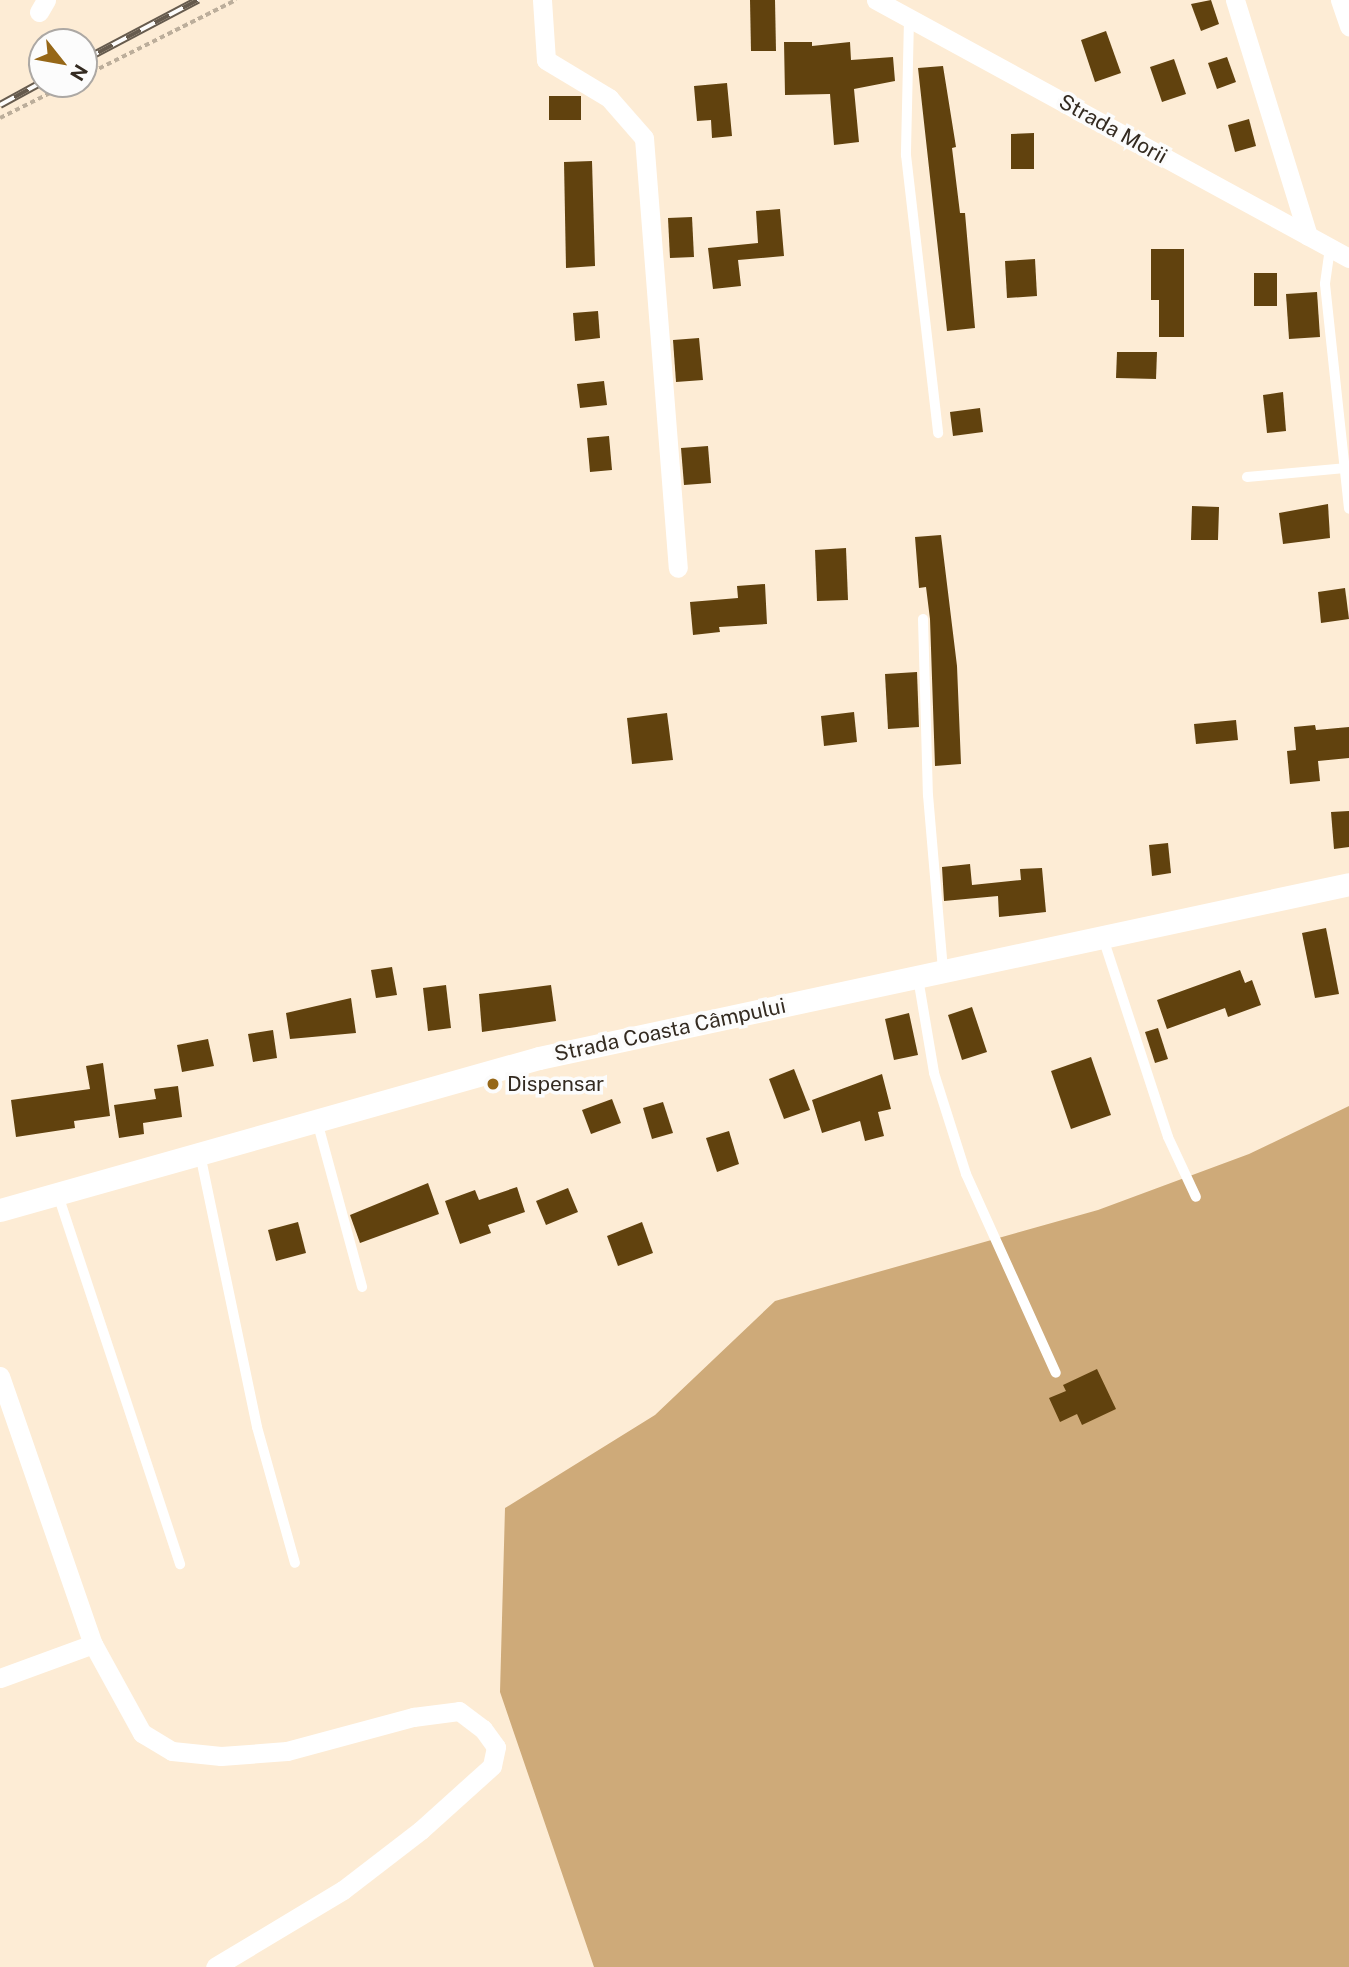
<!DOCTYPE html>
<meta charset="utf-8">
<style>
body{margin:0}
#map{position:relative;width:1349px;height:1967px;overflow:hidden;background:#fdecd5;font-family:"Public Sans",sans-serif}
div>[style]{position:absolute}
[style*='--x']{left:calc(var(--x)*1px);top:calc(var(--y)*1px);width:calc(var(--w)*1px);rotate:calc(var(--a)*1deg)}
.forest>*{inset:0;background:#ceaa79}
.building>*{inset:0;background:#61420e}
.path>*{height:3.5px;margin-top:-1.75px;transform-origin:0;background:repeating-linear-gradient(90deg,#bcae9b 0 5px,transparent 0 8.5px)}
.service>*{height:10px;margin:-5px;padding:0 5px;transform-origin:5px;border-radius:5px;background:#fff}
.minor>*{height:19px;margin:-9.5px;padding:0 9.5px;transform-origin:9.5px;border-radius:9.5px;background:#fff}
.tertiary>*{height:23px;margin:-11.5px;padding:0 11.5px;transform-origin:11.5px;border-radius:11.5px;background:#fff}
.rail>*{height:8px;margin-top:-4px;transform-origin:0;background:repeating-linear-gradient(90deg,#fcfcfc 0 16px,#665b4e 0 32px);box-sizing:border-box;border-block:2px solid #665b4e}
.dots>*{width:19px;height:19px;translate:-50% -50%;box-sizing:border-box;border:4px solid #fcfcfc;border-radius:50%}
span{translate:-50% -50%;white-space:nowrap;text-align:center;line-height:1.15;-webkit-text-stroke:7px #fcfcfc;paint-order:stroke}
.street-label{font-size:21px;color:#342b21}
.poi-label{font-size:21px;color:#342b21}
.left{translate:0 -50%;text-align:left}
.north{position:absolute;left:28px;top:28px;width:70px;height:70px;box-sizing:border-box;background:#fcfcfc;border:2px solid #aca8a4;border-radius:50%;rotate:121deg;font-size:19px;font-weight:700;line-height:28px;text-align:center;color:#342b21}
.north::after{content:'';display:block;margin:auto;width:24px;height:32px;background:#966717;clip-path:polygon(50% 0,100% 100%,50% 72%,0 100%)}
</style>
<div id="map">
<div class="forest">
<div style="clip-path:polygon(1349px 1106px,1349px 1967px,594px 1967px,500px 1692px,505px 1508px,655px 1415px,775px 1301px,1098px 1210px,1249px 1154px)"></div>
</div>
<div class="building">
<div style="clip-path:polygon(750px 0,775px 0,776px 51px,751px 51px)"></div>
<div style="clip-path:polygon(1211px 0,1219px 24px,1201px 31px,1191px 4px)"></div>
<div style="clip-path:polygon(1106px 31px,1121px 73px,1095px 82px,1081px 40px)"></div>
<div style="clip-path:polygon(784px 42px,812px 42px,812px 46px,850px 42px,851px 60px,893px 57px,895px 81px,854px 89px,859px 142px,834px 145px,830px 94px,785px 95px)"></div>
<div style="clip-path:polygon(1227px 57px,1236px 82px,1217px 89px,1208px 63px)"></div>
<div style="clip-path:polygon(1174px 59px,1186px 94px,1162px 102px,1150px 67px)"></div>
<div style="clip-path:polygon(943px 66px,956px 147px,952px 148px,960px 213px,965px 213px,975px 328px,947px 331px,918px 68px)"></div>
<div style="clip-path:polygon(727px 83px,732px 136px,712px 138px,711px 120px,697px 121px,694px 86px)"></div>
<div style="clip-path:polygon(549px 96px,581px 96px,581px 120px,549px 120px)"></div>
<div style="clip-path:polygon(1249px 119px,1256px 146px,1235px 152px,1228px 125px)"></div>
<div style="clip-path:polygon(1034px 133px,1034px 169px,1011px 169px,1011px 134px)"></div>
<div style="clip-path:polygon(592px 161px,595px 266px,566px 268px,564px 162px)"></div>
<div style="clip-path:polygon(780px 209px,784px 256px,738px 260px,741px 286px,713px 289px,708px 248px,758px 243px,756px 211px)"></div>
<div style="clip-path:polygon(692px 217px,694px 257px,670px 258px,668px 218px)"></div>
<div style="clip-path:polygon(1151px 249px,1184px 249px,1184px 337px,1159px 337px,1159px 300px,1151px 300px)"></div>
<div style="clip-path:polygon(1035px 259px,1037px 296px,1007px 298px,1005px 261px)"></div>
<div style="clip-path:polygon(1254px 273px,1277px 273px,1277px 306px,1254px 306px)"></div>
<div style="clip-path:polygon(1317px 292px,1320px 337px,1289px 339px,1286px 294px)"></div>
<div style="clip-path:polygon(598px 311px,600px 338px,575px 341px,573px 313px)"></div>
<div style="clip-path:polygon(699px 338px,703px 380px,676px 382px,673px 340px)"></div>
<div style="clip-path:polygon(1117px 352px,1157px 352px,1156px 379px,1116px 378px)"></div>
<div style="clip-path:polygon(604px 381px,607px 405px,580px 408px,577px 384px)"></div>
<div style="clip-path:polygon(1283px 392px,1286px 431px,1267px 433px,1263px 395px)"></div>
<div style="clip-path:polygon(980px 408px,983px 432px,953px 436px,950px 412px)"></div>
<div style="clip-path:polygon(609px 436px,612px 470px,590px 472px,587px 438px)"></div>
<div style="clip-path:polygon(708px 446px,711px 483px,684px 485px,681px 448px)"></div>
<div style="clip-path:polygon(1328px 504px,1330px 538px,1283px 544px,1279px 513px)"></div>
<div style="clip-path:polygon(1192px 506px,1219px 507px,1218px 540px,1191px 540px)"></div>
<div style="clip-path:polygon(941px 535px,957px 666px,961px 764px,935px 766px,930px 619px,926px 587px,919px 588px,915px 537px)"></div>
<div style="clip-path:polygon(846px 548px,848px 600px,817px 601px,815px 550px)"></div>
<div style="clip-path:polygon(765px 584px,767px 624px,719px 627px,720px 632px,693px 635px,690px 602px,738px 598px,737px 586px)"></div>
<div style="clip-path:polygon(1345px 588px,1349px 619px,1321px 623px,1318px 592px)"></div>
<div style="clip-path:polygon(917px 672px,919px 727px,888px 729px,885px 674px)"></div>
<div style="clip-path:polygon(854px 712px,857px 742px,824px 746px,821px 716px)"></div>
<div style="clip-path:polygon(667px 713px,673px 760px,632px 764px,627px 718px)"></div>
<div style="clip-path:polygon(1236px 720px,1238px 740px,1196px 744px,1194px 724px)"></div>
<div style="clip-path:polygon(1315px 725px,1316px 730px,1349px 727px,1349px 758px,1318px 761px,1320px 781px,1290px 784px,1287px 751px,1296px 750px,1294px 727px)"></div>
<div style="clip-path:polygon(1349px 811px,1349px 847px,1334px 849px,1331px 812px)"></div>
<div style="clip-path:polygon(1168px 843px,1171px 873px,1152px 876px,1149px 845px)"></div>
<div style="clip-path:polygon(970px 864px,972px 885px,1021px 880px,1020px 869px,1042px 868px,1046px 912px,999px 917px,998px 896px,944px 901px,942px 867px)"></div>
<div style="clip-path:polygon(1326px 928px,1339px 994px,1315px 998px,1302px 933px)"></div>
<div style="clip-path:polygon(392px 967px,397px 995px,376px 998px,371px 970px)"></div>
<div style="clip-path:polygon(1240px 970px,1245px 983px,1252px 980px,1261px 1005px,1228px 1017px,1225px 1008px,1167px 1029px,1157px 1000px)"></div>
<div style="clip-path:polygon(446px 985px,451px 1028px,428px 1031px,423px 988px)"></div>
<div style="clip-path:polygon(551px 985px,556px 1021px,482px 1032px,479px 994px)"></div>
<div style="clip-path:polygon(351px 998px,356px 1033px,290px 1039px,286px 1013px)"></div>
<div style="clip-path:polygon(972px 1007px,987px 1052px,962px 1060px,948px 1015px)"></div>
<div style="clip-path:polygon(909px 1013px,918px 1055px,894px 1060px,885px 1019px)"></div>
<div style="clip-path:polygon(1158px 1028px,1168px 1059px,1155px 1063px,1145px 1032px)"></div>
<div style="clip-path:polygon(273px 1030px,277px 1058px,253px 1062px,248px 1034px)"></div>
<div style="clip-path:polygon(208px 1039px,214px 1066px,182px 1072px,177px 1045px)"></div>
<div style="clip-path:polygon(1091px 1057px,1111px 1115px,1071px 1129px,1051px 1071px)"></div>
<div style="clip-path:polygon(103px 1063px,110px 1116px,74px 1121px,75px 1128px,16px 1137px,11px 1100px,90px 1089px,86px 1066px)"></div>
<div style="clip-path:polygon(794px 1069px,810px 1110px,784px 1119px,769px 1079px)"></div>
<div style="clip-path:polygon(882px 1074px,891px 1109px,878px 1112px,884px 1136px,865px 1141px,860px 1121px,822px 1133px,812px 1100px)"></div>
<div style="clip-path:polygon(178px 1086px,182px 1117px,143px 1123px,144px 1134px,119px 1138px,114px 1105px,156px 1099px,154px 1089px)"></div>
<div style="clip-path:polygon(612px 1099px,621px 1123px,591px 1134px,582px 1110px)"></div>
<div style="clip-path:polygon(663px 1102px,673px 1133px,652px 1139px,643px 1108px)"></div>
<div style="clip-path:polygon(729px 1131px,739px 1164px,717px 1172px,706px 1138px)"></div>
<div style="clip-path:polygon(428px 1183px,439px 1214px,360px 1243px,350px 1215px)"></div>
<div style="clip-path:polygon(517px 1187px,525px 1212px,488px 1225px,491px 1233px,460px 1244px,445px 1201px,475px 1190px,479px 1200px)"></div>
<div style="clip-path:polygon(568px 1188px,578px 1212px,546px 1225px,536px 1201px)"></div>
<div style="clip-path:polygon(298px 1222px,306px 1253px,276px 1261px,268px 1230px)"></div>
<div style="clip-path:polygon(642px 1222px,653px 1253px,618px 1266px,607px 1236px)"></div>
<div style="clip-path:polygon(1097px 1369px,1116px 1409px,1082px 1425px,1077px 1414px,1060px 1422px,1049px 1398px,1066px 1391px,1063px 1385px)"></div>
</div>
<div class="path">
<div style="--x:84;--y:76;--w:170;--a:-26.6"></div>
<div style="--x:0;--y:118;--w:76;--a:-26.6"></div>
</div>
<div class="service">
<div style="--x:909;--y:19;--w:136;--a:91.3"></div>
<div style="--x:906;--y:155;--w:280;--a:83.4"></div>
<div style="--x:1330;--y:248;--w:36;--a:98"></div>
<div style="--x:1325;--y:284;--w:226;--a:83.9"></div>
<div style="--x:1247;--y:477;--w:98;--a:-5.2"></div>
<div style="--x:923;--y:619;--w:176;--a:88.4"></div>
<div style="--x:928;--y:795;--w:177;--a:85.1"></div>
<div style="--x:1103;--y:938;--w:209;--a:71.9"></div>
<div style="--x:1168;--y:1137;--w:66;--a:65"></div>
<div style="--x:918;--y:978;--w:96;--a:80.4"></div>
<div style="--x:934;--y:1073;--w:106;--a:72.4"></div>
<div style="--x:966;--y:1174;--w:218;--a:65.7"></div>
<div style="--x:317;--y:1121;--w:172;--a:74.8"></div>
<div style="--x:200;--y:1154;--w:279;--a:78.2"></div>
<div style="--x:257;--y:1427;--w:141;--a:74.4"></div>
<div style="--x:58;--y:1195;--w:389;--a:71.7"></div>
</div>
<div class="minor">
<div style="--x:542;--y:0;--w:60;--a:86.2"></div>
<div style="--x:546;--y:60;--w:74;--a:31.1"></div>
<div style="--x:609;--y:98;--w:53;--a:48.8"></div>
<div style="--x:644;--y:138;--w:431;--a:85.5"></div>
<div style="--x:876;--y:0;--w:539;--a:28.61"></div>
<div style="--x:1235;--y:0;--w:247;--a:72.8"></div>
<div style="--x:1340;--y:0;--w:28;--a:71"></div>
<div style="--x:39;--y:12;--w:14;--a:-60"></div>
<div style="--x:0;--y:1376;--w:284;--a:70.9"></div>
<div style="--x:93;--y:1644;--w:102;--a:61.2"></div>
<div style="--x:142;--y:1733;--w:35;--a:31"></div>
<div style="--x:172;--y:1751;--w:49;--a:5.8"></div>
<div style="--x:221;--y:1756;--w:66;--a:-4.3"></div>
<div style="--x:287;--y:1751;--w:131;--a:-15.1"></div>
<div style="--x:413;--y:1717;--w:46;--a:-7.4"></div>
<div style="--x:459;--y:1711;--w:30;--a:37"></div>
<div style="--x:483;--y:1729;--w:22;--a:54"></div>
<div style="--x:496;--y:1747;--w:19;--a:102"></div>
<div style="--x:492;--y:1766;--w:96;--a:138"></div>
<div style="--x:421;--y:1830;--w:98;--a:142.4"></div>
<div style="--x:343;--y:1890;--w:149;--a:149"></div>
<div style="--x:0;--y:1678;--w:99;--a:-20.1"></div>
</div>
<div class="tertiary">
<div style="--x:0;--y:1210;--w:560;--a:-15.75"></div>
<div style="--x:539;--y:1058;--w:828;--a:-12.12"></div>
</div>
<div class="rail">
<div style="--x:84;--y:60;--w:129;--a:-27.8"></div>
<div style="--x:0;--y:105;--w:48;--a:-28.7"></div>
</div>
<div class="dots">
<div style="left:493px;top:1084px;background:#966717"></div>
</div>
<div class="street-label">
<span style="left:1113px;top:129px;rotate:29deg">Strada Morii</span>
<span style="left:670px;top:1030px;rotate:-12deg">Strada Coasta Câmpului</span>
</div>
<div class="poi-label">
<span class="left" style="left:507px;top:1084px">Dispensar</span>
</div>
<div class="north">N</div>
</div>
